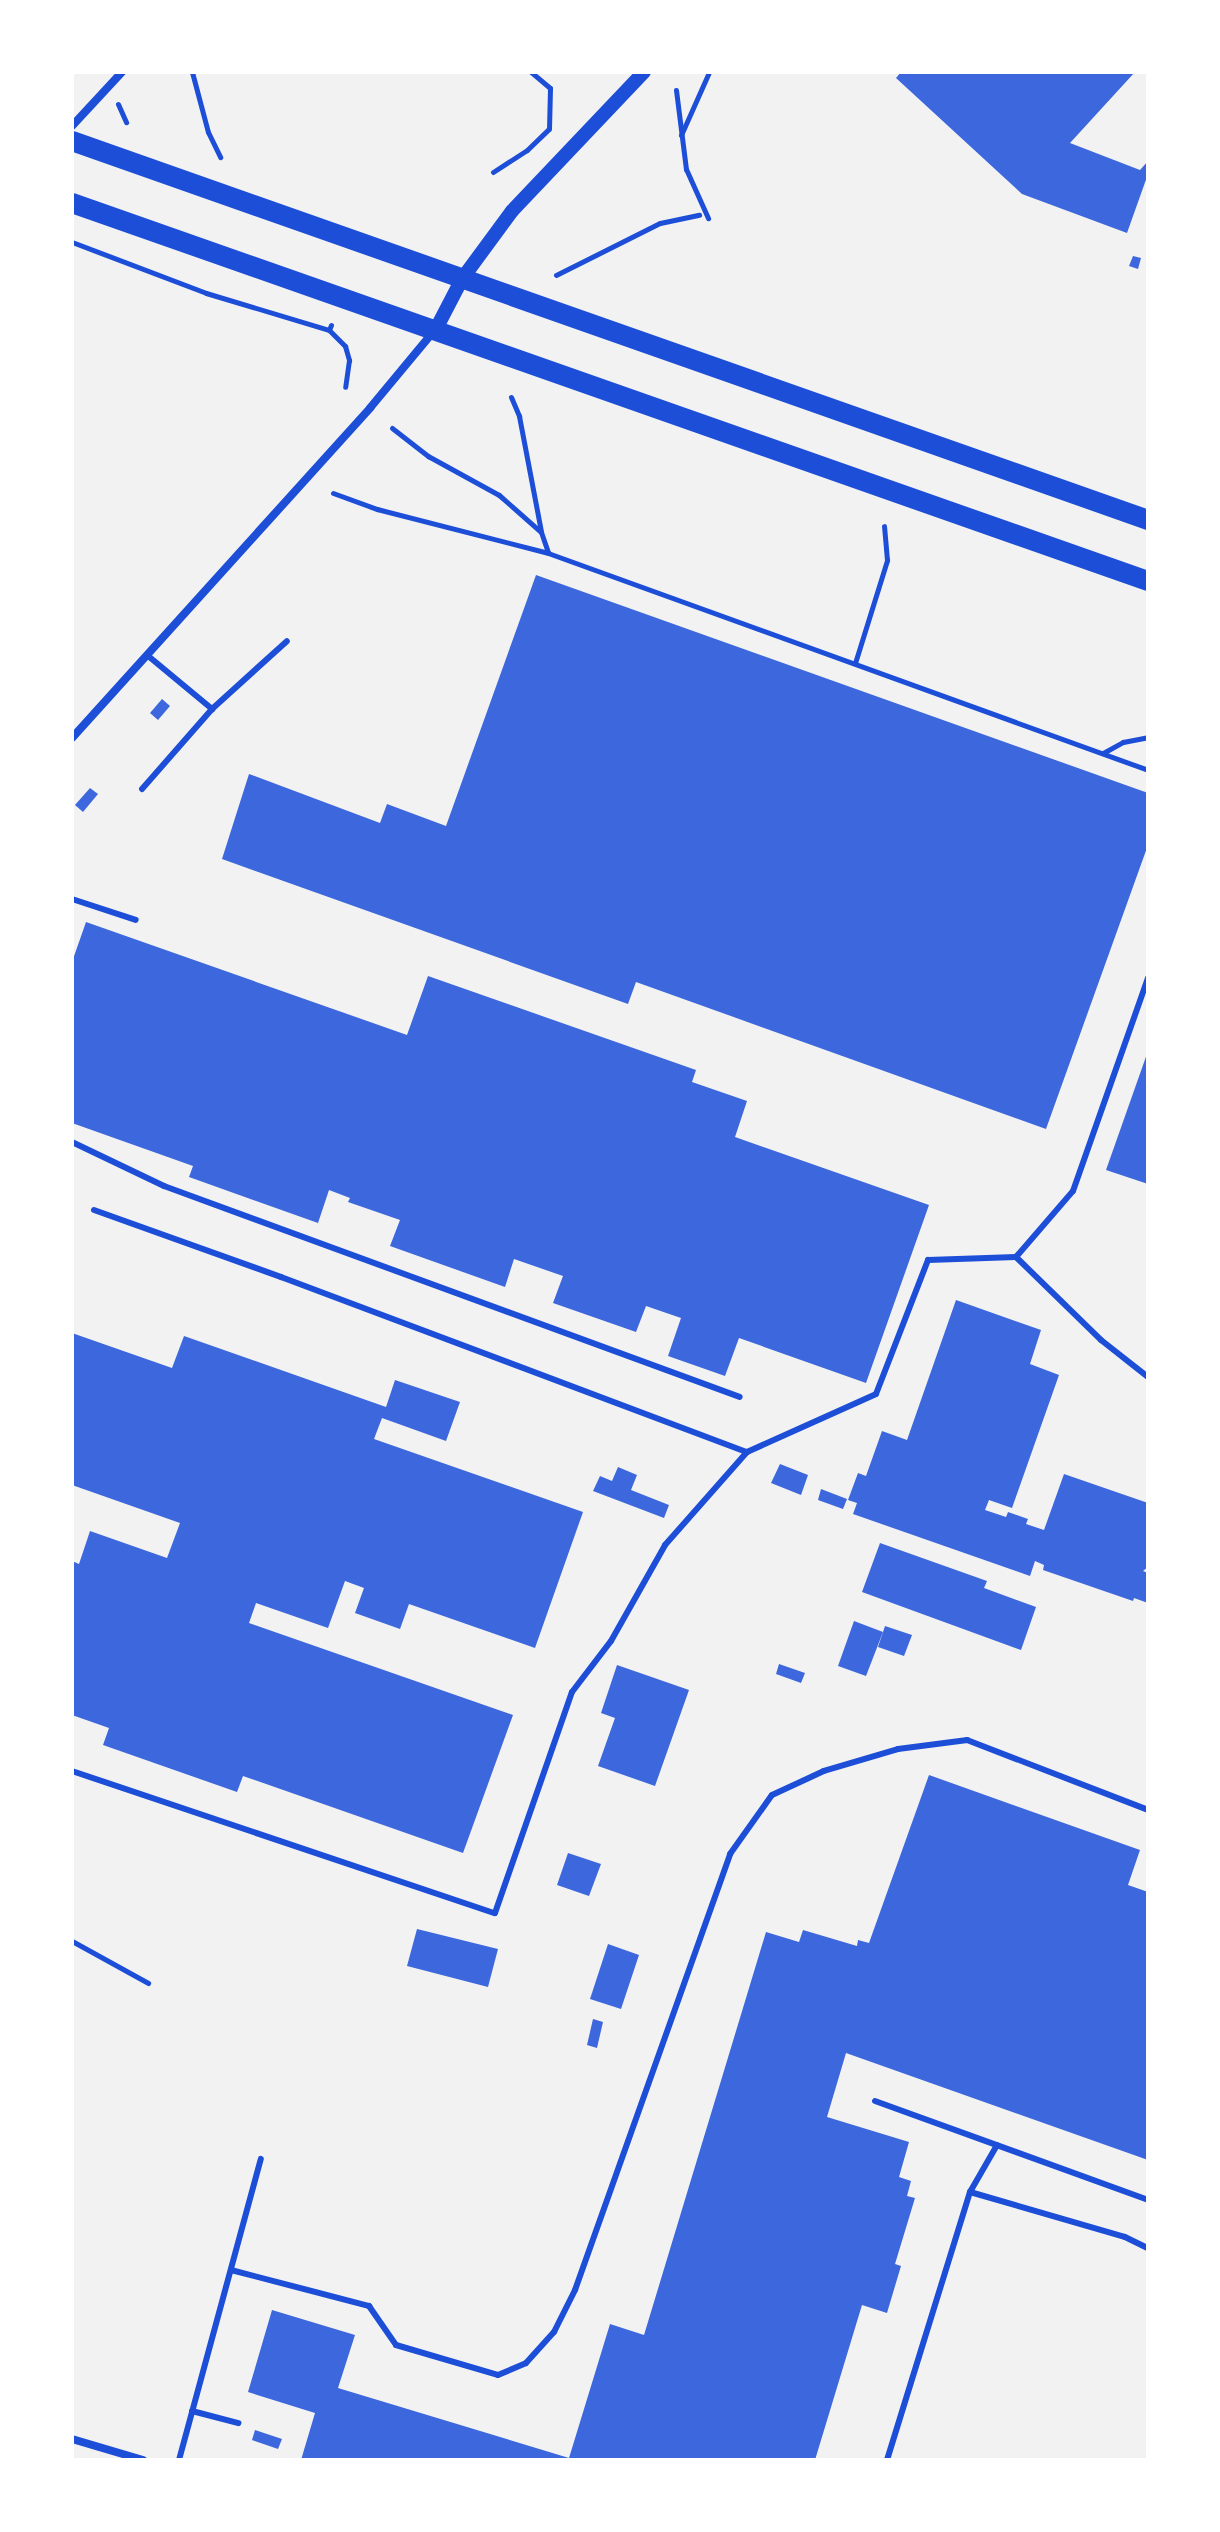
<!DOCTYPE html>
<style>
body{margin:0}
#map{position:relative;width:1220px;height:2532px;overflow:hidden;background:#f2f2f2;font-family:"PT Sans Narrow",sans-serif}
div>[style]{position:absolute}
[style*='--x']{left:calc(var(--x)*1px);top:calc(var(--y)*1px);width:calc(var(--w)*1px);rotate:calc(var(--a)*1deg)}
.building>*{inset:0;background:#3d67dc}
.path>*{height:5px;margin:-2.5px;padding:0 2.5px;transform-origin:2.5px;border-radius:2.5px;background:#1d4ed8}
.service>*{height:6px;margin:-3px;padding:0 3px;transform-origin:3px;border-radius:3px;background:#1d4ed8}
.minor>*{height:8px;margin:-4px;padding:0 4px;transform-origin:4px;border-radius:4px;background:#1d4ed8}
.tertiary>*{height:14px;margin:-7px;padding:0 7px;transform-origin:7px;border-radius:7px;background:#1d4ed8}
.primary>*{height:20px;margin:-10px;padding:0 10px;transform-origin:10px;border-radius:10px;background:#1d4ed8}
span{translate:-50% -50%;white-space:nowrap;text-align:center;line-height:1.15;-webkit-text-stroke:6px #fff;paint-order:stroke}
.frame{position:absolute;inset:0;border:74px solid #fff;pointer-events:none}
</style>
<div id="map">
<div class="building">
<div style="clip-path:polygon(901px 72px,1135px 72px,1070px 143px,1140px 170px,1148px 161px,1148px 174px,1127px 233px,1022px 194px,896px 78px)"></div>
<div style="clip-path:polygon(1133px 256px,1141px 258px,1138px 269px,1129px 266px)"></div>
<div style="clip-path:polygon(536px 575px,1148px 793px,1148px 845px,1046px 1129px,636px 982px,628px 1004px,222px 859px,249px 774px,380px 823px,387px 804px,446px 826px)"></div>
<div style="clip-path:polygon(162px 699px,170px 706px,158px 720px,150px 713px)"></div>
<div style="clip-path:polygon(90px 788px,98px 794px,83px 812px,75px 805px)"></div>
<div style="clip-path:polygon(86px 922px,407px 1035px,428px 976px,696px 1070px,692px 1082px,747px 1101px,735px 1137px,929px 1205px,866px 1383px,739px 1338px,725px 1376px,668px 1356px,681px 1318px,646px 1306px,636px 1332px,553px 1303px,563px 1276px,514px 1259px,505px 1287px,390px 1246px,400px 1220px,348px 1202px,350px 1198px,329px 1190px,318px 1223px,189px 1177px,193px 1166px,72px 1123px,72px 962px)"></div>
<div style="clip-path:polygon(1148px 1051px,1148px 1184px,1106px 1170px)"></div>
<div style="clip-path:polygon(956px 1300px,1041px 1330px,1030px 1364px,1059px 1375px,1012px 1508px,989px 1500px,985px 1510px,1006px 1517px,1008px 1512px,1028px 1519px,1026px 1524px,1044px 1530px,1064px 1474px,1148px 1503px,1148px 1567px,1143px 1571px,1148px 1573px,1148px 1603px,1134px 1598px,1133px 1601px,1043px 1570px,1044px 1565px,1035px 1561px,1030px 1576px,853px 1514px,857px 1503px,848px 1500px,858px 1473px,866px 1476px,882px 1431px,907px 1440px)"></div>
<div style="clip-path:polygon(72px 1333px,172px 1368px,184px 1336px,386px 1407px,395px 1380px,460px 1402px,446px 1441px,382px 1418px,374px 1439px,583px 1512px,535px 1648px,409px 1604px,400px 1629px,355px 1613px,364px 1588px,345px 1581px,328px 1628px,256px 1603px,249px 1623px,513px 1715px,463px 1853px,243px 1776px,237px 1792px,103px 1745px,109px 1728px,72px 1715px,72px 1561px,79px 1564px,90px 1531px,167px 1558px,180px 1523px,72px 1485px)"></div>
<div style="clip-path:polygon(780px 1464px,808px 1475px,801px 1495px,771px 1483px)"></div>
<div style="clip-path:polygon(618px 1467px,637px 1475px,631px 1490px,669px 1505px,664px 1518px,593px 1491px,600px 1476px,612px 1481px)"></div>
<div style="clip-path:polygon(821px 1489px,847px 1499px,843px 1509px,818px 1500px)"></div>
<div style="clip-path:polygon(880px 1543px,987px 1581px,984px 1588px,1036px 1607px,1021px 1650px,862px 1592px)"></div>
<div style="clip-path:polygon(854px 1621px,883px 1632px,866px 1676px,838px 1666px)"></div>
<div style="clip-path:polygon(885px 1626px,912px 1635px,904px 1656px,878px 1647px)"></div>
<div style="clip-path:polygon(779px 1664px,805px 1673px,801px 1683px,776px 1674px)"></div>
<div style="clip-path:polygon(617px 1665px,689px 1690px,655px 1786px,598px 1766px,615px 1718px,601px 1713px)"></div>
<div style="clip-path:polygon(929px 1775px,1140px 1850px,1128px 1885px,1148px 1892px,1148px 2160px,846px 2053px,827px 2117px,909px 2142px,899px 2177px,911px 2181px,907px 2196px,915px 2198px,895px 2264px,901px 2266px,887px 2313px,862px 2305px,815px 2460px,301px 2460px,315px 2413px,248px 2392px,272px 2310px,355px 2335px,338px 2388px,569px 2458px,610px 2324px,644px 2335px,766px 1932px,799px 1942px,803px 1930px,857px 1946px,858px 1940px,869px 1943px)"></div>
<div style="clip-path:polygon(568px 1853px,601px 1864px,589px 1896px,557px 1885px)"></div>
<div style="clip-path:polygon(417px 1929px,498px 1949px,488px 1987px,407px 1966px)"></div>
<div style="clip-path:polygon(608px 1944px,639px 1955px,621px 2009px,590px 1999px)"></div>
<div style="clip-path:polygon(593px 2019px,603px 2022px,597px 2048px,587px 2045px)"></div>
<div style="clip-path:polygon(255px 2430px,282px 2439px,278px 2449px,252px 2440px)"></div>
</div>
<div class="path">
<div style="--x:192;--y:72;--w:62;--a:75.1"></div>
<div style="--x:208;--y:132;--w:28;--a:64"></div>
<div style="--x:676;--y:90;--w:80;--a:82.8"></div>
<div style="--x:686;--y:169;--w:54;--a:65.8"></div>
<div style="--x:118;--y:104;--w:20;--a:66"></div>
<div style="--x:681;--y:135;--w:69;--a:-66"></div>
<div style="--x:493;--y:172;--w:40;--a:-32.9"></div>
<div style="--x:527;--y:150;--w:30;--a:-44"></div>
<div style="--x:549;--y:129;--w:41;--a:-88.6"></div>
<div style="--x:550;--y:88;--w:25;--a:-140"></div>
<div style="--x:72;--y:242;--w:143;--a:20.8"></div>
<div style="--x:206;--y:293;--w:128;--a:16.7"></div>
<div style="--x:556;--y:275;--w:116;--a:-26.6"></div>
<div style="--x:660;--y:223;--w:40;--a:-12"></div>
<div style="--x:331;--y:325;--w:5;--a:112"></div>
<div style="--x:329;--y:330;--w:23;--a:45"></div>
<div style="--x:345;--y:346;--w:15;--a:74"></div>
<div style="--x:349;--y:360;--w:27;--a:98"></div>
<div style="--x:511;--y:397;--w:21;--a:67"></div>
<div style="--x:519;--y:416;--w:117;--a:79.2"></div>
<div style="--x:392;--y:428;--w:46;--a:37.9"></div>
<div style="--x:428;--y:456;--w:81;--a:28.8"></div>
<div style="--x:499;--y:495;--w:56;--a:41.4"></div>
<div style="--x:541;--y:532;--w:21;--a:71"></div>
<div style="--x:333;--y:493;--w:47;--a:20"></div>
<div style="--x:377;--y:509;--w:177;--a:14.4"></div>
<div style="--x:548;--y:553;--w:638;--a:19.88"></div>
<div style="--x:855;--y:663;--w:108;--a:-72.7"></div>
<div style="--x:887;--y:560;--w:34;--a:-95"></div>
<div style="--x:1103;--y:753;--w:23;--a:-29"></div>
<div style="--x:1123;--y:742;--w:25;--a:-11"></div>
<div style="--x:72;--y:1941;--w:87;--a:28.9"></div>
</div>
<div class="service">
<div style="--x:147;--y:655;--w:85;--a:39.7"></div>
<div style="--x:142;--y:789;--w:106;--a:-48.8"></div>
<div style="--x:212;--y:709;--w:101;--a:-42.2"></div>
<div style="--x:72;--y:899;--w:67;--a:18.2"></div>
<div style="--x:72;--y:1142;--w:102;--a:25.6"></div>
<div style="--x:164;--y:1186;--w:613;--a:20.12"></div>
<div style="--x:94;--y:1210;--w:199;--a:19.7"></div>
<div style="--x:281;--y:1277;--w:498;--a:20.6"></div>
<div style="--x:1016;--y:1257;--w:119;--a:44.3"></div>
<div style="--x:1101;--y:1340;--w:60;--a:38.2"></div>
<div style="--x:72;--y:1771;--w:446;--a:18.6"></div>
<div style="--x:495;--y:1913;--w:234;--a:-70.8"></div>
<div style="--x:572;--y:1692;--w:64;--a:-52.6"></div>
<div style="--x:611;--y:1641;--w:110;--a:-60.6"></div>
<div style="--x:665;--y:1545;--w:124;--a:-48.6"></div>
<div style="--x:747;--y:1452;--w:141;--a:-24.2"></div>
<div style="--x:876;--y:1394;--w:144;--a:-68.8"></div>
<div style="--x:928;--y:1260;--w:88;--a:-2"></div>
<div style="--x:1016;--y:1257;--w:87;--a:-49.2"></div>
<div style="--x:1073;--y:1191;--w:226;--a:-70.6"></div>
<div style="--x:875;--y:2101;--w:290;--a:19.9"></div>
<div style="--x:970;--y:2192;--w:161;--a:16.2"></div>
<div style="--x:1125;--y:2237;--w:25;--a:26"></div>
<div style="--x:231;--y:2270;--w:143;--a:14.6"></div>
<div style="--x:369;--y:2306;--w:47;--a:55.3"></div>
<div style="--x:396;--y:2345;--w:106;--a:16.4"></div>
<div style="--x:498;--y:2375;--w:30;--a:-23"></div>
<div style="--x:526;--y:2363;--w:42;--a:-47.9"></div>
<div style="--x:554;--y:2332;--w:47;--a:-63.4"></div>
<div style="--x:575;--y:2290;--w:463;--a:-70.4"></div>
<div style="--x:730;--y:1854;--w:72;--a:-54.6"></div>
<div style="--x:772;--y:1795;--w:57;--a:-24.8"></div>
<div style="--x:824;--y:1771;--w:77;--a:-16.6"></div>
<div style="--x:898;--y:1749;--w:70;--a:-7.4"></div>
<div style="--x:967;--y:1740;--w:194;--a:21.1"></div>
<div style="--x:192;--y:2411;--w:48;--a:14.6"></div>
<div style="--x:179;--y:2460;--w:312;--a:-74.8"></div>
<div style="--x:887;--y:2460;--w:281;--a:-72.8"></div>
<div style="--x:970;--y:2192;--w:54;--a:-60.1"></div>
</div>
<div class="minor">
<div style="--x:72;--y:126;--w:74;--a:-47.2"></div>
<div style="--x:72;--y:738;--w:445;--a:-47.9"></div>
<div style="--x:370;--y:408;--w:99;--a:-50.3"></div>
<div style="--x:72;--y:2439;--w:74;--a:16.5"></div>
</div>
<div class="tertiary">
<div style="--x:436;--y:329;--w:56;--a:-62.5"></div>
<div style="--x:462;--y:279;--w:84;--a:-53.7"></div>
<div style="--x:512;--y:211;--w:192;--a:-46.5"></div>
</div>
<div class="primary">
<div style="--x:72;--y:141;--w:1141;--a:19.4"></div>
<div style="--x:72;--y:203;--w:1140;--a:19.36"></div>
</div>
<div class="frame"></div>
</div>
